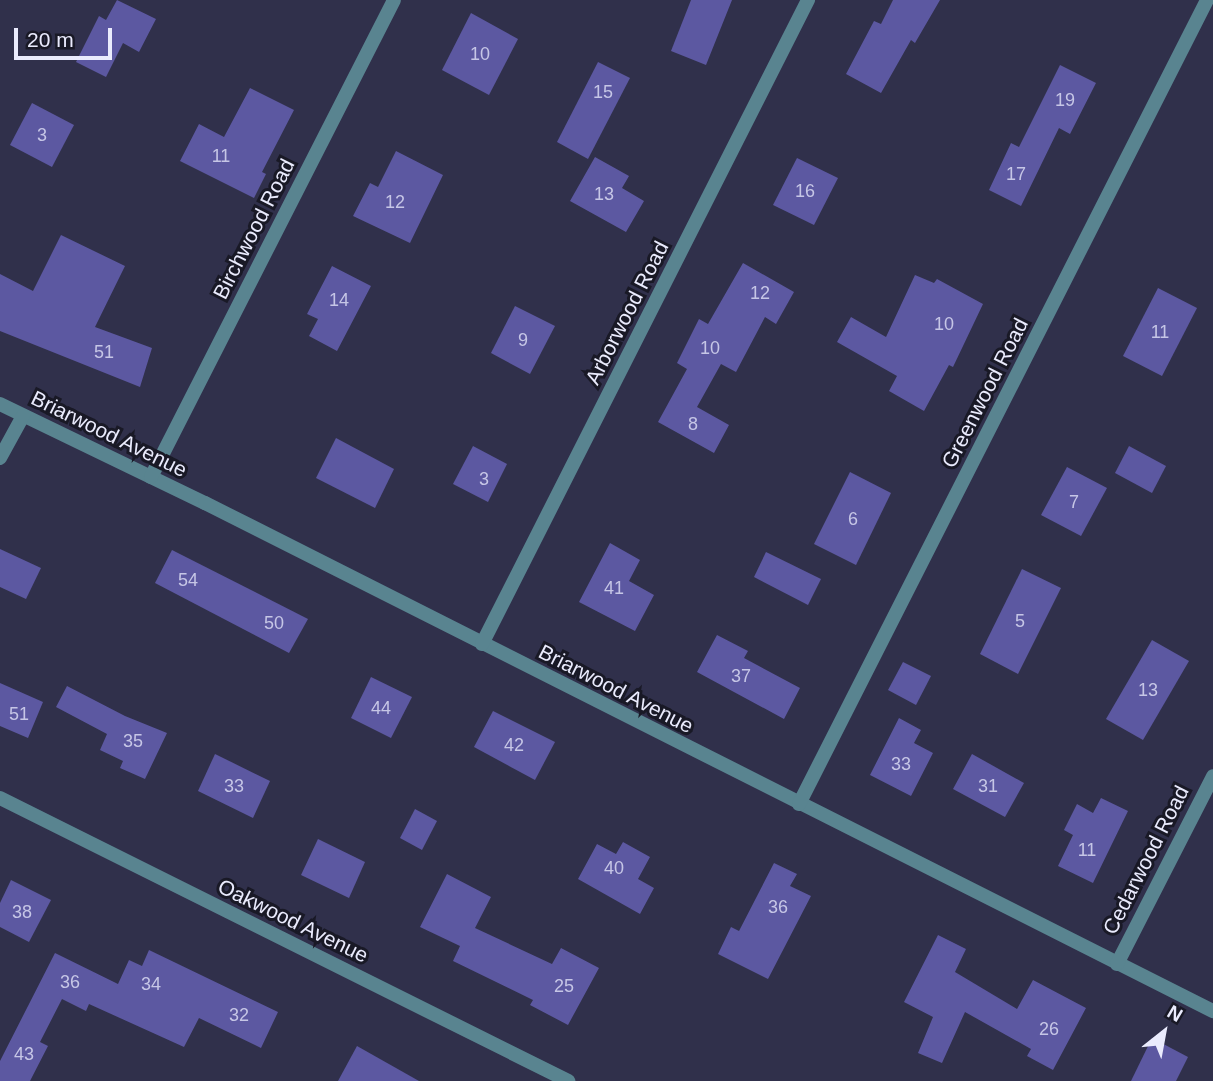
<!DOCTYPE html>
<style>
body{margin:0}
#map{position:relative;width:1213px;height:1081px;overflow:hidden;background:#30304b;font-family:Helvetica,sans-serif}
div>[style]{position:absolute}
[style*='--x']{left:calc(var(--x)*1px);top:calc(var(--y)*1px);width:calc(var(--w)*1px);rotate:calc(var(--a)*1deg)}
.building>*{inset:0;background:#5c58a1}
.street>*{height:14px;margin:-7px;padding:0 7px;transform-origin:7px;border-radius:7px;background:#598490}
span{translate:-50% -50%;white-space:nowrap;text-align:center;line-height:1.15;-webkit-text-stroke:6px #191926;paint-order:stroke}
.number-label{font-size:18px;color:#c6c6e6}
.number-label span{-webkit-text-stroke-width:0}
.street-label{font-size:21px;color:#eaebfd}
.north{position:absolute;left:1129px;top:997px;width:70px;height:70px;-webkit-text-stroke:5px #191926;paint-order:stroke;rotate:31deg;font-size:19px;font-weight:700;line-height:28px;text-align:center;color:#eaebfd}
.north::after{content:'';display:block;margin:auto;width:24px;height:32px;background:#eaebfd;clip-path:polygon(50% 0,100% 100%,50% 72%,0 100%)}
.scale{position:absolute;left:14px;top:28px;width:98px;height:32px;box-sizing:border-box;border:4px solid #eaebfd;border-top:0;padding-left:9px;font-size:21px;line-height:24px;white-space:nowrap;color:#eaebfd;-webkit-text-stroke:5px #191926;paint-order:stroke}
</style>
<div id="map">
<div class="building">
<div style="clip-path:polygon(117px 0,156px 19px,139px 52px,123px 43px,106px 77px,76px 62px,99px 16px,106px 20px)"></div>
<div style="clip-path:polygon(691px 0,732px 0,706px 65px,671px 51px)"></div>
<div style="clip-path:polygon(893px 0,940px 0,915px 43px,911px 40px,881px 93px,846px 74px,874px 21px,881px 24px)"></div>
<div style="clip-path:polygon(471px 13px,518px 39px,489px 95px,442px 70px)"></div>
<div style="clip-path:polygon(598px 62px,630px 78px,588px 159px,557px 142px)"></div>
<div style="clip-path:polygon(1060px 65px,1096px 83px,1070px 134px,1059px 128px,1021px 206px,989px 190px,1011px 143px,1019px 147px)"></div>
<div style="clip-path:polygon(250px 88px,294px 110px,262px 172px,266px 174px,254px 198px,180px 161px,199px 124px,224px 137px)"></div>
<div style="clip-path:polygon(32px 103px,74px 125px,52px 167px,10px 145px)"></div>
<div style="clip-path:polygon(396px 151px,443px 175px,410px 243px,353px 216px,370px 183px,378px 187px)"></div>
<div style="clip-path:polygon(595px 157px,629px 176px,622px 188px,644px 201px,626px 232px,570px 201px)"></div>
<div style="clip-path:polygon(797px 158px,838px 178px,814px 225px,773px 205px)"></div>
<div style="clip-path:polygon(61px 235px,125px 266px,95px 327px,152px 348px,140px 387px,0 331px,0 274px,33px 291px)"></div>
<div style="clip-path:polygon(743px 263px,794px 292px,776px 324px,765px 317px,736px 372px,721px 364px,697px 407px,729px 425px,714px 453px,658px 422px,687px 369px,677px 363px,699px 319px,708px 324px)"></div>
<div style="clip-path:polygon(332px 266px,371px 286px,337px 351px,309px 336px,318px 319px,307px 314px)"></div>
<div style="clip-path:polygon(915px 275px,934px 283px,937px 279px,983px 304px,953px 367px,949px 365px,924px 411px,889px 391px,897px 376px,837px 342px,851px 317px,886px 337px)"></div>
<div style="clip-path:polygon(1158px 288px,1197px 308px,1162px 376px,1123px 356px)"></div>
<div style="clip-path:polygon(515px 306px,555px 326px,530px 374px,491px 353px)"></div>
<div style="clip-path:polygon(336px 438px,394px 469px,375px 508px,316px 478px)"></div>
<div style="clip-path:polygon(473px 446px,507px 464px,488px 502px,453px 484px)"></div>
<div style="clip-path:polygon(1129px 446px,1166px 466px,1152px 493px,1115px 473px)"></div>
<div style="clip-path:polygon(1067px 467px,1107px 488px,1081px 536px,1041px 515px)"></div>
<div style="clip-path:polygon(850px 472px,891px 493px,856px 565px,814px 544px)"></div>
<div style="clip-path:polygon(610px 543px,640px 560px,629px 581px,654px 595px,635px 631px,579px 602px)"></div>
<div style="clip-path:polygon(0 549px,41px 568px,26px 599px,0 587px)"></div>
<div style="clip-path:polygon(172px 550px,308px 619px,289px 653px,155px 583px)"></div>
<div style="clip-path:polygon(766px 552px,821px 579px,808px 605px,754px 577px)"></div>
<div style="clip-path:polygon(1022px 569px,1061px 588px,1018px 674px,980px 654px)"></div>
<div style="clip-path:polygon(717px 635px,748px 651px,744px 658px,800px 688px,784px 719px,697px 672px)"></div>
<div style="clip-path:polygon(1152px 640px,1189px 661px,1143px 740px,1106px 719px)"></div>
<div style="clip-path:polygon(903px 662px,931px 676px,916px 705px,888px 690px)"></div>
<div style="clip-path:polygon(371px 677px,412px 697px,391px 738px,351px 718px)"></div>
<div style="clip-path:polygon(0 683px,43px 702px,28px 738px,0 726px)"></div>
<div style="clip-path:polygon(67px 686px,125px 716px,167px 733px,145px 779px,120px 768px,123px 761px,100px 750px,107px 734px,56px 707px)"></div>
<div style="clip-path:polygon(493px 711px,555px 742px,535px 780px,474px 747px)"></div>
<div style="clip-path:polygon(899px 718px,921px 730px,914px 743px,933px 753px,911px 796px,870px 775px)"></div>
<div style="clip-path:polygon(215px 754px,270px 781px,253px 818px,198px 791px)"></div>
<div style="clip-path:polygon(972px 754px,1024px 783px,1005px 817px,953px 789px)"></div>
<div style="clip-path:polygon(1101px 798px,1128px 811px,1093px 883px,1058px 866px,1073px 835px,1064px 830px,1077px 804px,1093px 813px)"></div>
<div style="clip-path:polygon(415px 809px,437px 821px,422px 850px,400px 838px)"></div>
<div style="clip-path:polygon(318px 839px,365px 862px,349px 898px,301px 875px)"></div>
<div style="clip-path:polygon(623px 842px,650px 857px,638px 879px,654px 888px,640px 914px,578px 879px,597px 844px,616px 854px)"></div>
<div style="clip-path:polygon(774px 863px,797px 874px,790px 886px,811px 896px,768px 979px,718px 954px,731px 927px,739px 931px)"></div>
<div style="clip-path:polygon(447px 874px,491px 897px,475px 928px,552px 964px,561px 948px,599px 968px,568px 1025px,530px 1005px,533px 1000px,453px 961px,460px 946px,420px 927px)"></div>
<div style="clip-path:polygon(11px 880px,51px 900px,29px 942px,0 927px,0 903px)"></div>
<div style="clip-path:polygon(938px 935px,966px 949px,955px 972px,1017px 1009px,1033px 980px,1086px 1008px,1053px 1070px,1027px 1056px,1031px 1049px,965px 1012px,942px 1063px,918px 1053px,933px 1017px,904px 1002px)"></div>
<div style="clip-path:polygon(149px 950px,278px 1012px,261px 1048px,199px 1018px,184px 1047px,89px 1004px,86px 1011px,62px 999px,40px 1042px,48px 1046px,30px 1081px,0 1081px,0 1061px,55px 953px,118px 984px,129px 960px,142px 966px)"></div>
<div style="clip-path:polygon(1152px 1038px,1188px 1057px,1176px 1081px,1131px 1081px)"></div>
<div style="clip-path:polygon(357px 1046px,419px 1081px,338px 1081px)"></div>
</div>
<div class="street">
<div style="--x:0;--y:404;--w:228;--a:25.8"></div>
<div style="--x:205;--y:503;--w:1129;--a:26.75"></div>
<div style="--x:0;--y:458;--w:48;--a:-61.3"></div>
<div style="--x:151;--y:477;--w:535;--a:-63"></div>
<div style="--x:482;--y:644;--w:722;--a:-63.15"></div>
<div style="--x:0;--y:798;--w:635;--a:26.48"></div>
<div style="--x:799;--y:804;--w:902;--a:-63.09"></div>
<div style="--x:1117;--y:964;--w:211;--a:-62.9"></div>
</div>
<div class="number-label">
<span style="left:480px;top:54px">10</span>
<span style="left:603px;top:92px">15</span>
<span style="left:1065px;top:100px">19</span>
<span style="left:42px;top:135px">3</span>
<span style="left:221px;top:156px">11</span>
<span style="left:1016px;top:174px">17</span>
<span style="left:805px;top:191px">16</span>
<span style="left:604px;top:194px">13</span>
<span style="left:395px;top:202px">12</span>
<span style="left:760px;top:293px">12</span>
<span style="left:339px;top:300px">14</span>
<span style="left:944px;top:324px">10</span>
<span style="left:1160px;top:332px">11</span>
<span style="left:523px;top:340px">9</span>
<span style="left:710px;top:348px">10</span>
<span style="left:104px;top:352px">51</span>
<span style="left:693px;top:424px">8</span>
<span style="left:484px;top:479px">3</span>
<span style="left:1074px;top:502px">7</span>
<span style="left:853px;top:519px">6</span>
<span style="left:188px;top:580px">54</span>
<span style="left:614px;top:588px">41</span>
<span style="left:1020px;top:621px">5</span>
<span style="left:274px;top:623px">50</span>
<span style="left:741px;top:676px">37</span>
<span style="left:1148px;top:690px">13</span>
<span style="left:381px;top:708px">44</span>
<span style="left:19px;top:714px">51</span>
<span style="left:133px;top:741px">35</span>
<span style="left:514px;top:745px">42</span>
<span style="left:901px;top:764px">33</span>
<span style="left:234px;top:786px">33</span>
<span style="left:988px;top:786px">31</span>
<span style="left:1087px;top:850px">11</span>
<span style="left:614px;top:868px">40</span>
<span style="left:778px;top:907px">36</span>
<span style="left:22px;top:912px">38</span>
<span style="left:70px;top:982px">36</span>
<span style="left:151px;top:984px">34</span>
<span style="left:564px;top:986px">25</span>
<span style="left:239px;top:1015px">32</span>
<span style="left:1049px;top:1029px">26</span>
<span style="left:24px;top:1054px">43</span>
</div>
<div class="street-label">
<span style="left:254px;top:229px;rotate:-63deg">Birchwood Road</span>
<span style="left:627px;top:313px;rotate:-63deg">Arborwood Road</span>
<span style="left:985px;top:393px;rotate:-63deg">Greenwood Road</span>
<span style="left:109px;top:434px;rotate:26deg">Briarwood Avenue</span>
<span style="left:616px;top:689px;rotate:27deg">Briarwood Avenue</span>
<span style="left:1146px;top:860px;rotate:-63deg">Cedarwood Road</span>
<span style="left:293px;top:921px;rotate:26deg">Oakwood Avenue</span>
</div>
<div class="north">N</div>
<div class="scale">20 m</div>
</div>
